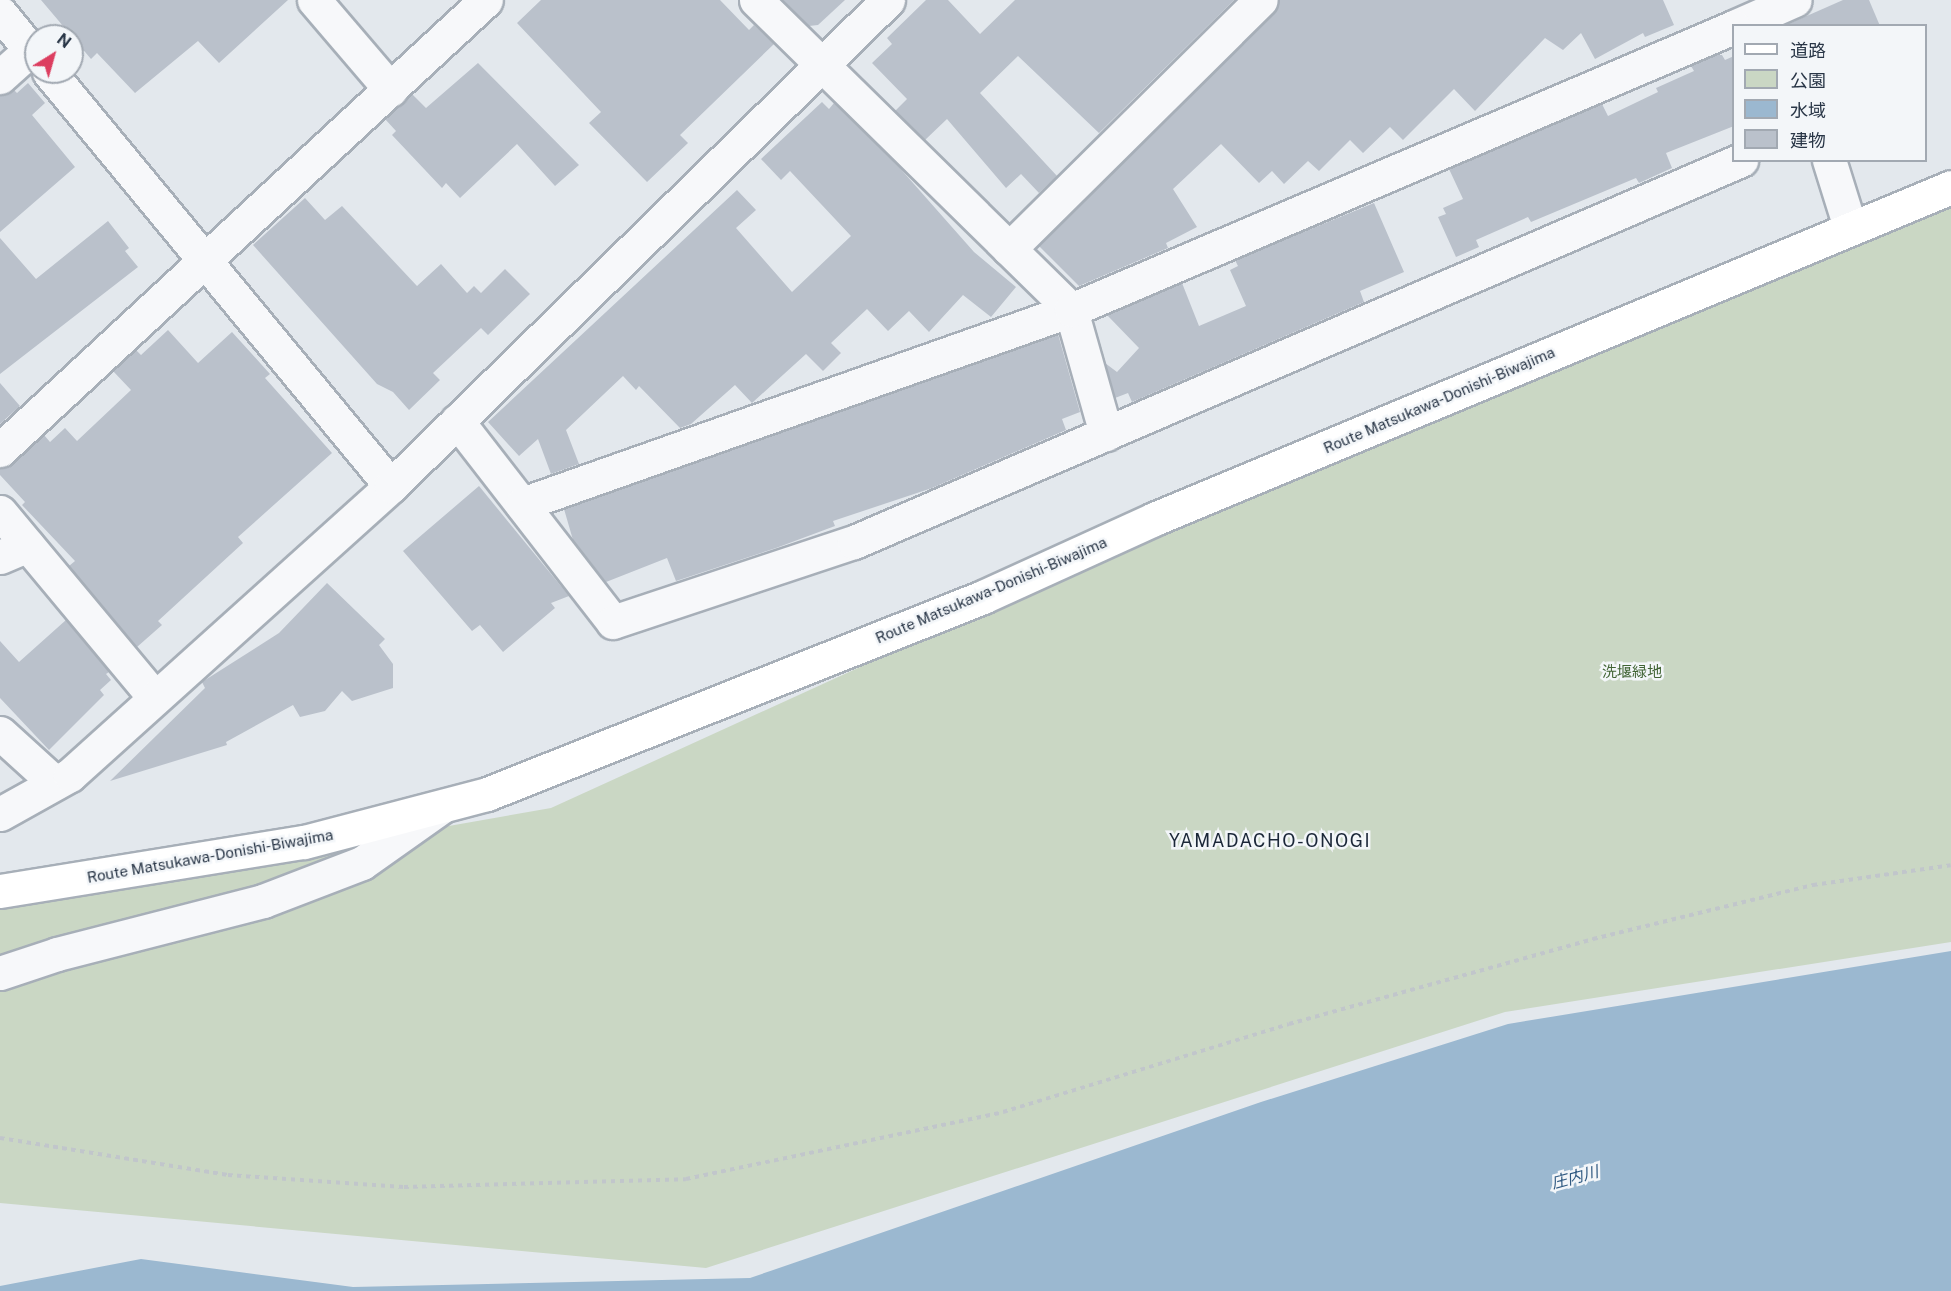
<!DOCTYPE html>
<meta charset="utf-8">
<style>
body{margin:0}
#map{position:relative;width:1951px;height:1291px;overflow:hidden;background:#e3e8ed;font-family:"Public Sans","Noto Sans JP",sans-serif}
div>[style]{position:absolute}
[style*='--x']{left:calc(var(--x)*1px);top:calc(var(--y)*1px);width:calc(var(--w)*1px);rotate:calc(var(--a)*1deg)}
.green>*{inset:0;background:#cad7c4}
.water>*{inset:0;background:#9bb8d0}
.building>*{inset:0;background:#bac1cb}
.path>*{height:4px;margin-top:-2px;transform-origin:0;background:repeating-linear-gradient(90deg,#c1c6cb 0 4.5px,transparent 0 9px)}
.roads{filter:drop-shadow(2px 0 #a7afb8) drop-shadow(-2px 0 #a7afb8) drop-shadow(0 2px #a7afb8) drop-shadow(0 -2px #a7afb8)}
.minor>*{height:33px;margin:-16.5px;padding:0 16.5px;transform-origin:16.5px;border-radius:16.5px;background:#f7f8fa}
.tertiary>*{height:33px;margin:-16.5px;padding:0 16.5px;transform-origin:16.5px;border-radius:16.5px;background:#f7f8fa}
.secondary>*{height:33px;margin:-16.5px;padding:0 16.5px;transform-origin:16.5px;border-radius:16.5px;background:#fff}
span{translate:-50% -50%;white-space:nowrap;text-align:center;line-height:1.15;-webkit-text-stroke:5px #f3f6f9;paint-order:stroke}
.street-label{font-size:15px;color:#293647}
.park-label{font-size:15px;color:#416435}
.water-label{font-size:16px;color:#2e5880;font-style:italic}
.quarter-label{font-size:18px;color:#1b2738;letter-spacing:1.5px}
.legend{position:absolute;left:1732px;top:24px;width:195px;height:138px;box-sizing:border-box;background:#f3f6f9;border:2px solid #a2a9b2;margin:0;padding:8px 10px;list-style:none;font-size:18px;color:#293647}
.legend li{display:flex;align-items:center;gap:12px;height:30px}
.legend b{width:30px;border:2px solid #a2a9b2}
.north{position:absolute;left:24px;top:24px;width:60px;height:60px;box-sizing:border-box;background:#f3f6f9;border:2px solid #a2a9b2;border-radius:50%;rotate:37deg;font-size:16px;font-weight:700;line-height:24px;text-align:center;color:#293647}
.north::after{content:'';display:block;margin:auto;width:21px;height:27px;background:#dc3e60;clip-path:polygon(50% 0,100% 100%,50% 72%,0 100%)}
</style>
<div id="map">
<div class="green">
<div style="clip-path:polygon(1951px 208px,1951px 942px,1505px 1012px,706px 1268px,0 1203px,0 905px,551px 808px,1358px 440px)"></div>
</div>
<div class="water">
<div style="clip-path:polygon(1951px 951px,1951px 1291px,0 1291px,0 1286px,141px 1259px,353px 1287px,750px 1278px,1261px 1102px,1508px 1024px)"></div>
</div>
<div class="building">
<div style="clip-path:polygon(41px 0,288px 0,219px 63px,198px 41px,135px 93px,97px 53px,91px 59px)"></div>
<div style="clip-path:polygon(541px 0,720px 0,749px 30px,754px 25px,774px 44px,680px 135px,688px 143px,647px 182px,589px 123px,601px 112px,517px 23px)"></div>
<div style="clip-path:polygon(783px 0,845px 0,818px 25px,809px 26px)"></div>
<div style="clip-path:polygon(926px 0,948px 0,980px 34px,1015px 0,1234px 0,1099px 133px,1018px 56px,980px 93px,1057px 176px,1039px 193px,1021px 174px,1006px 188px,947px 119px,925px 140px,895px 111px,907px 99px,872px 63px,892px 44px,887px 38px)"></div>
<div style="clip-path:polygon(1279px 0,1663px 0,1674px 25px,1645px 37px,1643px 33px,1595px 59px,1581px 33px,1563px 50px,1545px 38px,1475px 111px,1454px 89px,1403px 140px,1390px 127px,1363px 153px,1350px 140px,1319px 171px,1308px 161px,1284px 184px,1272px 171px,1259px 183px,1221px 144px,1173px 189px,1197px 227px,1166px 243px,1168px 248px,1079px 286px,1039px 246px,1274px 13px)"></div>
<div style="clip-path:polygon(1843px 0,1869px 0,1880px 26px,1784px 26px)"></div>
<div style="clip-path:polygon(1715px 55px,1722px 55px,1725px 60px,1734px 56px,1734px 126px,1666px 153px,1672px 168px,1639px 183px,1636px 178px,1531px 222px,1528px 217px,1476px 240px,1479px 247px,1456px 257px,1438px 217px,1446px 214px,1443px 208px,1463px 199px,1449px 169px,1602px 104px,1608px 116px,1658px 92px,1656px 88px,1694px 71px,1691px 66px)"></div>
<div style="clip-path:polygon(478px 63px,579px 165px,555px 186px,517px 144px,460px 198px,446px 183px,442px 188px,392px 135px,396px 131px,385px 119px,412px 94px,426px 108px)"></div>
<div style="clip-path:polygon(28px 83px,45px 103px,32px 115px,75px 167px,0 232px,0 95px,14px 90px,17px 93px)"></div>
<div style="clip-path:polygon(822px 102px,829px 109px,834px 103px,898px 166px,974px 252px,1016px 287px,991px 317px,963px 295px,929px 332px,909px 311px,888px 331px,867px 309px,831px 343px,841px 353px,823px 371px,806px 354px,752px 403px,735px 385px,691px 424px,680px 428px,639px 386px,636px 390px,623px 376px,566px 430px,579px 464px,551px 474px,538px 439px,519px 456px,488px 422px,737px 190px,756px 210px,736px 228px,792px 292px,851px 236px,790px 171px,781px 180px,761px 159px)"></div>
<div style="clip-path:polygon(305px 198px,325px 220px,342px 206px,417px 286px,441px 264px,467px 293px,474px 286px,481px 293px,505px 269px,530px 294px,488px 335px,481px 328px,433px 373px,440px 380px,409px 410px,393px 392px,377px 384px,253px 245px)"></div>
<div style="clip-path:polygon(1374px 203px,1404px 272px,1360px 291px,1364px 302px,1132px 402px,1128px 393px,1115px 398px,1105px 363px,1117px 372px,1139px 348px,1107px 315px,1182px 283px,1199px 326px,1246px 306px,1230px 270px,1238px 266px,1235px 260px)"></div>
<div style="clip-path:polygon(108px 221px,129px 248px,125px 251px,138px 267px,0 374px,0 238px,36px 279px)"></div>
<div style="clip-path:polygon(168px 330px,198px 363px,232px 332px,270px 374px,265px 378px,332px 453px,238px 537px,243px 543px,158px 621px,162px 625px,137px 647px,69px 566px,75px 561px,22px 505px,25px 502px,0 475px,0 468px,13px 464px,44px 435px,50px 442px,65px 428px,77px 441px,131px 390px,113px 371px,136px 350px,141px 355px)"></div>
<div style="clip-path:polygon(1058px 334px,1080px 412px,1062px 419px,1066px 430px,932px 488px,833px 521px,835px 526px,776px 548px,676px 581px,667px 558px,606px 582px,573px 540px,564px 509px)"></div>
<div style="clip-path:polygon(0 383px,20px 406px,0 424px)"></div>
<div style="clip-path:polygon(479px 486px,569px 596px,551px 603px,555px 608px,503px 652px,480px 625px,472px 631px,403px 551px)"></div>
<div style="clip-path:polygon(327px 583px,385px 639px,379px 645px,393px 664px,393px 688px,352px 701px,342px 691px,325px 711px,300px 717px,293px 705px,226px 742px,227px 745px,110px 781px,205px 688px,202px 682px,279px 633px)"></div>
<div style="clip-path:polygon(66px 620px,109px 672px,106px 674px,111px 680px,100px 690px,104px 695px,49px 750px,0 698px,0 641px,19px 662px)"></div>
</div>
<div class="path">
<div style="--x:0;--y:1138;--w:231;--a:9.2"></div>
<div style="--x:228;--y:1175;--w:176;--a:3.9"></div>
<div style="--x:404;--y:1187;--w:282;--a:-1.6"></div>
<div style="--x:686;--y:1179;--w:324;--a:-11.9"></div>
<div style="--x:1003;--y:1112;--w:299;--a:-17.1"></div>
<div style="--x:1289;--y:1024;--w:316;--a:-15.6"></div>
<div style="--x:1593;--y:939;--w:227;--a:-13.8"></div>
<div style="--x:1813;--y:885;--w:139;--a:-8.2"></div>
</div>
<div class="roads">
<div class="minor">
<div style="--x:314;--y:0;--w:118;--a:49.5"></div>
<div style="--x:756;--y:0;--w:442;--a:44.5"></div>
<div style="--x:1071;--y:310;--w:129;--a:74.2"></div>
<div style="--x:0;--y:13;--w:57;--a:50.7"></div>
<div style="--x:1736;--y:26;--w:64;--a:-23.8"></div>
<div style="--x:49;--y:72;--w:537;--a:50.44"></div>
<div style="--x:0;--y:77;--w:40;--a:-42"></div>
<div style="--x:1829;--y:160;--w:70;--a:72.6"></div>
<div style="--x:1009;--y:249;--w:354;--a:-44.7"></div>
<div style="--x:457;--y:421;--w:254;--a:52.2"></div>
<div style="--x:613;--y:622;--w:254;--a:-18.4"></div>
<div style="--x:854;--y:542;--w:966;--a:-23.3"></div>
<div style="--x:0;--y:450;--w:662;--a:-42.8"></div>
<div style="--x:522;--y:504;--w:582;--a:-19.46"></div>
<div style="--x:1071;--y:310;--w:721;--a:-23.12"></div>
<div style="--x:0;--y:512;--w:242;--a:50.2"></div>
<div style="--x:0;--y:557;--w:30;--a:-23"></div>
<div style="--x:0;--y:733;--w:74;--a:42.3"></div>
<div style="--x:0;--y:973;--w:60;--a:-18.4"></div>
<div style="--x:57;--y:954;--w:213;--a:-14.4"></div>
<div style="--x:263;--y:901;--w:106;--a:-21"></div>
<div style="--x:362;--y:863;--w:97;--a:-35.3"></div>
</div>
<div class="tertiary">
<div style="--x:0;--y:814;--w:80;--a:-29.1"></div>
<div style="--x:70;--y:775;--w:432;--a:-42"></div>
<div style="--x:391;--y:486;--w:695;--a:-44.36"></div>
</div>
<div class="secondary">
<div style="--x:0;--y:891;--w:308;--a:-9.2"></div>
<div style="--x:304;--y:842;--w:189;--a:-14.7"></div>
<div style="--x:487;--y:794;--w:534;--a:-21.66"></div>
<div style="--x:983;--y:597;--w:188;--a:-24.5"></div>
<div style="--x:1154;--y:519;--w:863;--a:-22.61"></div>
</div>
</div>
<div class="street-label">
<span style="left:1439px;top:400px;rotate:-23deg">Route Matsukawa-Donishi-Biwajima</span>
<span style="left:991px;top:590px;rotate:-23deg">Route Matsukawa-Donishi-Biwajima</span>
<span style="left:210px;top:856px;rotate:-10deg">Route Matsukawa-Donishi-Biwajima</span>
</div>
<div class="park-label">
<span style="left:1632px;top:672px">洗堰緑地</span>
</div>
<div class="water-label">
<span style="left:1575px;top:1178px;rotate:-15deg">庄内川</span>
</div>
<div class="quarter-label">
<span style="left:1270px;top:841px">YAMADACHO-ONOGI</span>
</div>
<ul class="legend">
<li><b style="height:8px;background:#fff"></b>道路</li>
<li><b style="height:16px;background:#cad7c4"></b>公園</li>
<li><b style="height:16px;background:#9bb8d0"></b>水域</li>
<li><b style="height:16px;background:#bac1cb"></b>建物</li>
</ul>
<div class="north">N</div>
</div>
